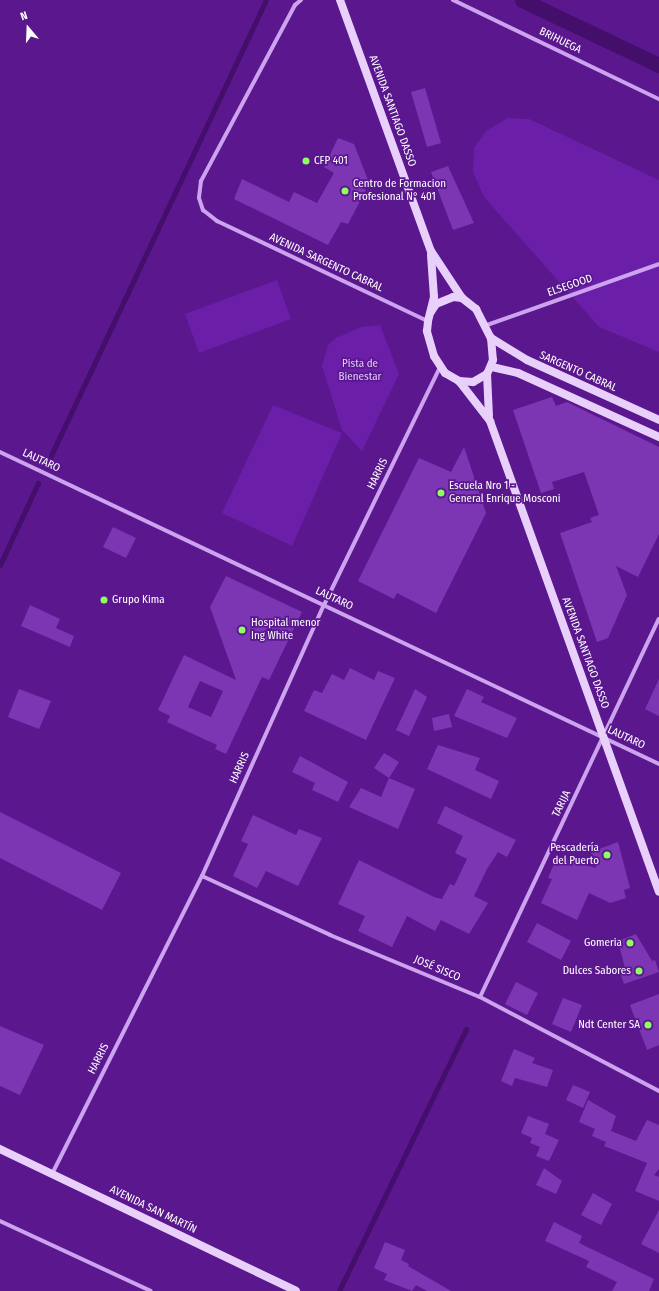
<!DOCTYPE html>
<meta charset="utf-8">
<style>
body{margin:0}
#map{position:relative;width:659px;height:1291px;overflow:hidden;background:#5a178e;font-family:"Fira Sans Condensed",sans-serif}
div>[style]{position:absolute}
[style*='--x']{left:calc(var(--x)*1px);top:calc(var(--y)*1px);width:calc(var(--w)*1px);rotate:calc(var(--a)*1deg)}
.green>*{inset:0;background:#6b1fa8}
.stream>*{height:4.5px;margin:-2.25px;padding:0 2.25px;transform-origin:2.25px;border-radius:2.25px;background:#440e6b}
.canal>*{height:15px;margin:-7.5px;padding:0 7.5px;transform-origin:7.5px;border-radius:7.5px;background:#440e6b}
.building>*{inset:0;background:#7c36b4}
.street>*{height:4px;margin:-2px;padding:0 2px;transform-origin:2px;border-radius:2px;background:#cda2ef}
.secondary>*{height:8px;margin:-4px;padding:0 4px;transform-origin:4px;border-radius:4px;background:#e8d0fb}
.dots>*{width:11px;height:11px;translate:-50% -50%;box-sizing:border-box;border:2px solid #5a178e;border-radius:50%}
span{translate:-50% -50%;white-space:nowrap;text-align:center;line-height:1.15;-webkit-text-stroke:3.5px #5a178e;paint-order:stroke}
.street-label{font-size:11px;color:#fff}
.poi-label{font-size:11px;color:#fff}
.left{translate:0 -50%;text-align:left}
.right{translate:-100% -50%;text-align:right}
.park-label{font-size:11px;color:#e4c9fb}
.north{position:absolute;left:8px;top:8px;width:40px;height:40px;-webkit-text-stroke:3px #5a178e;paint-order:stroke;rotate:341deg;font-size:11px;font-weight:700;line-height:16px;text-align:center;color:#fff}
.north::after{content:'';display:block;margin:auto;width:14px;height:18px;background:#fff;clip-path:polygon(50% 0,100% 100%,50% 72%,0 100%)}
</style>
<div id="map">
<div class="green">
<div style="clip-path:polygon(508px 118px,529px 119px,659px 180px,659px 352px,599px 327px,484px 197px,473px 172px,474px 148px,486px 131px)"></div>
<div style="clip-path:polygon(277px 280px,291px 319px,199px 353px,185px 314px)"></div>
<div style="clip-path:polygon(380px 325px,399px 374px,362px 451px,342px 430px,322px 366px,328px 345px,336px 338px,361px 327px)"></div>
<div style="clip-path:polygon(273px 405px,342px 433px,292px 546px,222px 513px)"></div>
</div>
<div class="stream">
<div style="--x:48;--y:462;--w:511;--a:-64.74"></div>
<div style="--x:0;--y:565;--w:90;--a:-65.1"></div>
<div style="--x:339;--y:1291;--w:291;--a:-64.1"></div>
</div>
<div class="canal">
<div style="--x:522;--y:0;--w:152;--a:25.4"></div>
</div>
<div class="building">
<div style="clip-path:polygon(425px 88px,441px 143px,427px 147px,411px 92px)"></div>
<div style="clip-path:polygon(338px 138px,354px 144px,368px 180px,363px 188px,366px 190px,348px 224px,341px 222px,328px 245px,234px 199px,242px 179px,289px 202px,294px 192px,317px 203px,334px 173px,324px 167px)"></div>
<div style="clip-path:polygon(448px 166px,474px 223px,453px 230px,431px 172px)"></div>
<div style="clip-path:polygon(552px 397px,556px 406px,567px 402px,659px 447px,659px 534px,638px 577px,616px 566px,627px 595px,608px 638px,597px 642px,560px 533px,592px 522px,590px 518px,599px 515px,584px 472px,552px 482px,554px 489px,541px 493px,513px 410px)"></div>
<div style="clip-path:polygon(464px 447px,486px 513px,436px 613px,397px 593px,394px 599px,358px 581px,419px 458px,451px 472px)"></div>
<div style="clip-path:polygon(113px 527px,136px 538px,126px 558px,103px 547px)"></div>
<div style="clip-path:polygon(evenodd,226px 576px,302px 612px,269px 680px,262px 677px,226px 754px,215px 749px,217px 745px,167px 722px,170px 716px,158px 710px,184px 655px,236px 680px,210px 607px,226px 576px,200px 681px,223px 691px,211px 717px,188px 707px,200px 681px)"></div>
<div style="clip-path:polygon(30px 605px,60px 619px,56px 628px,74px 636px,70px 647px,21px 626px)"></div>
<div style="clip-path:polygon(350px 668px,374px 680px,378px 671px,395px 678px,366px 740px,304px 711px,314px 690px,322px 693px,332px 674px,344px 680px)"></div>
<div style="clip-path:polygon(659px 679px,659px 716px,645px 709px)"></div>
<div style="clip-path:polygon(19px 689px,51px 701px,39px 729px,8px 717px)"></div>
<div style="clip-path:polygon(415px 689px,427px 697px,409px 736px,396px 730px)"></div>
<div style="clip-path:polygon(467px 689px,484px 697px,481px 702px,517px 718px,507px 738px,454px 716px)"></div>
<div style="clip-path:polygon(449px 714px,452px 727px,434px 731px,432px 718px)"></div>
<div style="clip-path:polygon(438px 745px,480px 758px,475px 770px,499px 781px,491px 799px,427px 769px)"></div>
<div style="clip-path:polygon(384px 753px,399px 762px,389px 778px,374px 768px)"></div>
<div style="clip-path:polygon(300px 756px,348px 782px,338px 802px,312px 790px,315px 783px,292px 772px)"></div>
<div style="clip-path:polygon(389px 778px,415px 789px,398px 829px,349px 807px,361px 788px,381px 797px)"></div>
<div style="clip-path:polygon(445px 806px,516px 840px,507px 857px,498px 852px,487px 869px,474px 896px,488px 903px,469px 934px,441px 920px,435px 931px,407px 916px,392px 947px,358px 931px,365px 916px,338px 904px,359px 860px,434px 897px,442px 899px,450px 884px,454px 886px,467px 859px,455px 853px,463px 836px,437px 823px)"></div>
<div style="clip-path:polygon(0 812px,121px 873px,102px 910px,0 858px)"></div>
<div style="clip-path:polygon(253px 815px,296px 835px,299px 829px,322px 838px,298px 886px,266px 871px,257px 888px,233px 876px,248px 844px,241px 841px)"></div>
<div style="clip-path:polygon(618px 842px,630px 888px,624px 890px,626px 898px,610px 903px,589px 893px,577px 920px,541px 903px,552px 879px,548px 878px,557px 857px,596px 868px,591px 852px)"></div>
<div style="clip-path:polygon(537px 923px,571px 941px,561px 960px,527px 942px)"></div>
<div style="clip-path:polygon(636px 934px,652px 961px,655px 960px,659px 972px,624px 984px,619px 970px,625px 968px,618px 941px)"></div>
<div style="clip-path:polygon(516px 982px,538px 993px,527px 1015px,505px 1004px)"></div>
<div style="clip-path:polygon(659px 994px,659px 1045px,647px 1050px,630px 1005px)"></div>
<div style="clip-path:polygon(563px 998px,582px 1005px,571px 1032px,552px 1024px)"></div>
<div style="clip-path:polygon(0 1026px,44px 1045px,20px 1095px,0 1086px)"></div>
<div style="clip-path:polygon(514px 1049px,535px 1058px,532px 1063px,553px 1070px,547px 1087px,515px 1078px,512px 1086px,501px 1081px)"></div>
<div style="clip-path:polygon(573px 1085px,590px 1092px,583px 1108px,566px 1100px)"></div>
<div style="clip-path:polygon(588px 1100px,616px 1116px,611px 1131px,636px 1141px,647px 1120px,659px 1125px,659px 1169px,654px 1175px,659px 1177px,659px 1201px,635px 1191px,647px 1163px,604px 1146px,606px 1142px,592px 1136px,595px 1129px,579px 1122px)"></div>
<div style="clip-path:polygon(528px 1116px,549px 1124px,545px 1134px,559px 1140px,549px 1161px,536px 1156px,540px 1147px,530px 1143px,532px 1138px,521px 1133px)"></div>
<div style="clip-path:polygon(544px 1168px,562px 1181px,556px 1194px,536px 1185px)"></div>
<div style="clip-path:polygon(593px 1193px,612px 1204px,601px 1225px,581px 1215px)"></div>
<div style="clip-path:polygon(659px 1210px,659px 1253px,641px 1244px)"></div>
<div style="clip-path:polygon(554px 1222px,582px 1236px,579px 1243px,654px 1279px,649px 1291px,612px 1291px,617px 1282px,586px 1267px,589px 1261px,545px 1241px)"></div>
<div style="clip-path:polygon(385px 1242px,405px 1250px,401px 1260px,409px 1264px,408px 1266px,451px 1291px,427px 1291px,416px 1285px,412px 1291px,384px 1280px,387px 1274px,374px 1268px)"></div>
</div>
<div class="street">
<div style="--x:301;--y:0;--w:8;--a:140"></div>
<div style="--x:295;--y:5;--w:200;--a:118.1"></div>
<div style="--x:201;--y:181;--w:17;--a:97"></div>
<div style="--x:199;--y:198;--w:13;--a:72"></div>
<div style="--x:203;--y:210;--w:18;--a:38"></div>
<div style="--x:217;--y:221;--w:233;--a:25.4"></div>
<div style="--x:453;--y:0;--w:229;--a:25.7"></div>
<div style="--x:487;--y:325;--w:182;--a:-19.5"></div>
<div style="--x:0;--y:452;--w:729;--a:25.33"></div>
<div style="--x:202;--y:876;--w:141;--a:24.7"></div>
<div style="--x:330;--y:935;--w:162;--a:22.5"></div>
<div style="--x:480;--y:997;--w:202;--a:27.7"></div>
<div style="--x:480;--y:997;--w:418;--a:-64.7"></div>
<div style="--x:52;--y:1174;--w:334;--a:-63.3"></div>
<div style="--x:202;--y:876;--w:297;--a:-65.8"></div>
<div style="--x:324;--y:605;--w:265;--a:-64"></div>
<div style="--x:0;--y:1221;--w:166;--a:24.9"></div>
</div>
<div class="secondary">
<div style="--x:340;--y:0;--w:267;--a:70.1"></div>
<div style="--x:431;--y:251;--w:56;--a:56.6"></div>
<div style="--x:431;--y:312;--w:9;--a:-58"></div>
<div style="--x:436;--y:304;--w:18;--a:-22"></div>
<div style="--x:453;--y:297;--w:9;--a:6"></div>
<div style="--x:462;--y:298;--w:18;--a:38"></div>
<div style="--x:476;--y:309;--w:33;--a:63"></div>
<div style="--x:491;--y:338;--w:22;--a:85"></div>
<div style="--x:493;--y:360;--w:15;--a:113"></div>
<div style="--x:487;--y:374;--w:16;--a:150"></div>
<div style="--x:473;--y:382;--w:14;--a:-176"></div>
<div style="--x:459;--y:381;--w:16;--a:-150"></div>
<div style="--x:445;--y:373;--w:20;--a:-123"></div>
<div style="--x:434;--y:356;--w:26;--a:-106"></div>
<div style="--x:427;--y:331;--w:10;--a:-84"></div>
<div style="--x:428;--y:321;--w:25;--a:-76"></div>
<div style="--x:434;--y:297;--w:42;--a:-94.1"></div>
<div style="--x:491;--y:338;--w:42;--a:31.4"></div>
<div style="--x:527;--y:360;--w:145;--a:24.4"></div>
<div style="--x:492;--y:367;--w:27;--a:13"></div>
<div style="--x:518;--y:373;--w:155;--a:24.4"></div>
<div style="--x:487;--y:374;--w:42;--a:87.3"></div>
<div style="--x:459;--y:381;--w:51;--a:52.2"></div>
<div style="--x:490;--y:421;--w:500;--a:70.26"></div>
<div style="--x:0;--y:1149;--w:328;--a:25.6"></div>
</div>
<div class="dots">
<div style="left:306px;top:161px;background:#8eff61"></div>
<div style="left:345px;top:191px;background:#8eff61"></div>
<div style="left:441px;top:493px;background:#8eff61"></div>
<div style="left:104px;top:600px;background:#8eff61"></div>
<div style="left:242px;top:630px;background:#8eff61"></div>
<div style="left:607px;top:855px;background:#8eff61"></div>
<div style="left:630px;top:943px;background:#8eff61"></div>
<div style="left:639px;top:971px;background:#8eff61"></div>
<div style="left:648px;top:1025px;background:#8eff61"></div>
</div>
<div class="street-label">
<span style="left:560px;top:41px;rotate:26deg">BRIHUEGA</span>
<span style="left:392px;top:111px;rotate:70deg">AVENIDA SANTIAGO DASSO</span>
<span style="left:326px;top:263px;rotate:25deg">AVENIDA SARGENTO CABRAL</span>
<span style="left:570px;top:286px;rotate:-19deg">ELSEGOOD</span>
<span style="left:578px;top:372px;rotate:24deg">SARGENTO CABRAL</span>
<span style="left:41px;top:461px;rotate:25deg">LAUTARO</span>
<span style="left:378px;top:474px;rotate:-64deg">HARRIS</span>
<span style="left:334px;top:599px;rotate:25deg">LAUTARO</span>
<span style="left:585px;top:653px;rotate:70deg">AVENIDA SANTIAGO DASSO</span>
<span style="left:626px;top:738px;rotate:25deg">LAUTARO</span>
<span style="left:240px;top:768px;rotate:-66deg">HARRIS</span>
<span style="left:562px;top:804px;rotate:-64deg">TARIJA</span>
<span style="left:437px;top:969px;rotate:23deg">JOSÉ SISCO</span>
<span style="left:99px;top:1059px;rotate:-63deg">HARRIS</span>
<span style="left:153px;top:1210px;rotate:26deg">AVENIDA SAN MARTÍN</span>
</div>
<div class="poi-label">
<span class="left" style="left:314px;top:161px">CFP 401</span>
<span class="left" style="left:353px;top:191px">Centro de Formacion<br>Profesional N° 401</span>
<span class="left" style="left:449px;top:493px">Escuela Nro 1 -<br>General Enrique Mosconi</span>
<span class="left" style="left:112px;top:600px">Grupo Kima</span>
<span class="left" style="left:251px;top:630px">Hospital menor<br>Ing White</span>
<span class="right" style="left:599px;top:855px">Pescadería<br>del Puerto</span>
<span class="right" style="left:622px;top:943px">Gomeria</span>
<span class="right" style="left:631px;top:971px">Dulces Sabores</span>
<span class="right" style="left:640px;top:1025px">Ndt Center SA</span>
</div>
<div class="park-label">
<span style="left:360px;top:371px">Pista de<br>Bienestar</span>
</div>
<div class="north">N</div>
</div>
